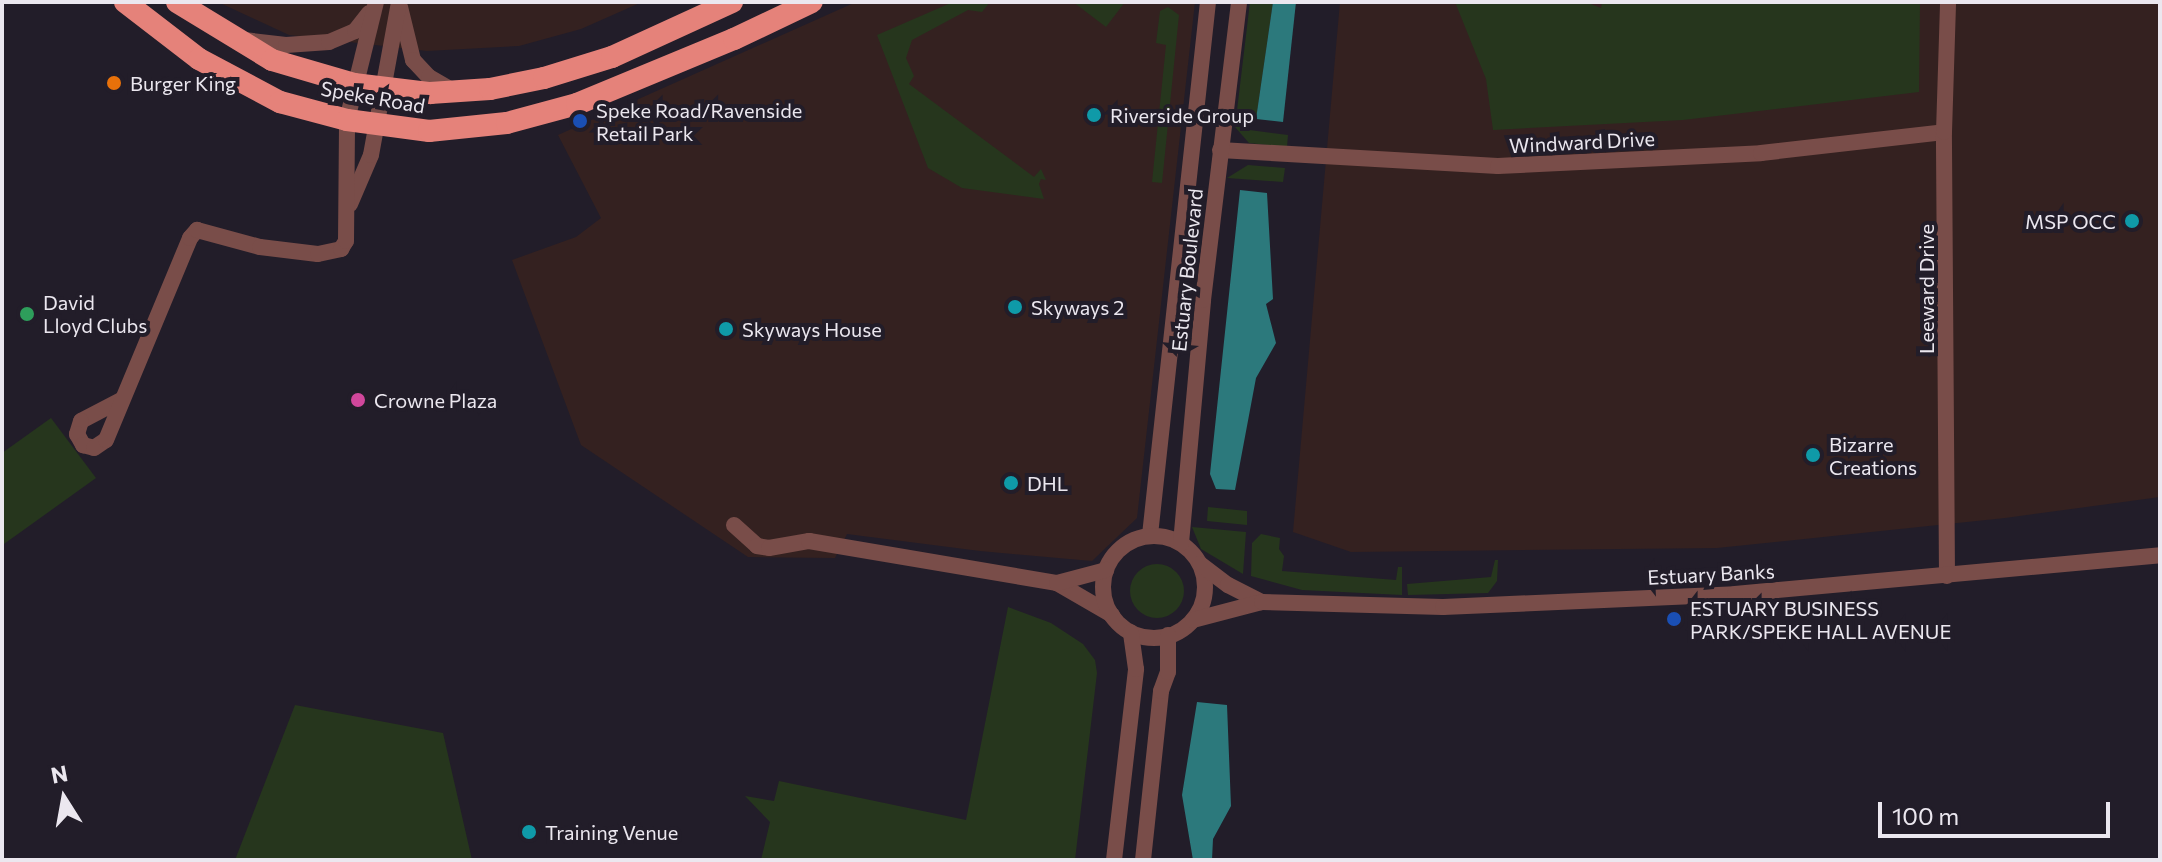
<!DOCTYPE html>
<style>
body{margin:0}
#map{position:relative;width:2162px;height:862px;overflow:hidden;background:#221d29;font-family:Commissioner,sans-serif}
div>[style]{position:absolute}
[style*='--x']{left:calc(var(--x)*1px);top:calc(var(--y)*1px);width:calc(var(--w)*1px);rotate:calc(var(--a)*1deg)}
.commercial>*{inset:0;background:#342120}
.green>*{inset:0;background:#26361d}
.round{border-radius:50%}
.water>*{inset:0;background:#2c797c}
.minor>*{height:16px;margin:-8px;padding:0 8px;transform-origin:8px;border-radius:8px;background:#794d49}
.minor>.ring{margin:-8px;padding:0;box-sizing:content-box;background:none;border:16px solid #794d49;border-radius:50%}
.trunk>*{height:22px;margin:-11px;padding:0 11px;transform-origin:11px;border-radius:11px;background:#e5827a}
.dots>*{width:22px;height:22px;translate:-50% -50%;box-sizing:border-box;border:4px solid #221d29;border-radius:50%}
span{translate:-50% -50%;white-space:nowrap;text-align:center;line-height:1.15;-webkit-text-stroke:8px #221d29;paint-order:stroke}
.poi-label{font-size:20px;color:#ebe7ef}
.left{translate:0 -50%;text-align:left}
.right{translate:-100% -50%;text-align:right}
.street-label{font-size:20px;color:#ebe7ef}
.frame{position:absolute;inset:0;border:4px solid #ebe7ef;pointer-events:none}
.north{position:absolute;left:24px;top:758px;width:80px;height:80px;-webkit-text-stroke:6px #221d29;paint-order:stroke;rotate:349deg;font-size:22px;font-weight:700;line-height:32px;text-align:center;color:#ebe7ef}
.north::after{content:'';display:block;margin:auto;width:28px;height:36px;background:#ebe7ef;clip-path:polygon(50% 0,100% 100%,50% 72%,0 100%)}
.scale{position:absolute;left:1878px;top:802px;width:232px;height:36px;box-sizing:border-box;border:4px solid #ebe7ef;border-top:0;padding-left:10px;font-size:24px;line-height:28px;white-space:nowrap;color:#ebe7ef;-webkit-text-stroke:6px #221d29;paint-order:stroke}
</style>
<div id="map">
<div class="commercial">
<div style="clip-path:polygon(218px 2px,642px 2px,581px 29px,519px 46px,427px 51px,289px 35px)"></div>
<div style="clip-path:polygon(856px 2px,1195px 2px,1137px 518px,1092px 561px,980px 551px,847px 534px,835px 558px,748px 557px,581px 445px,512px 260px,576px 237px,601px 218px,558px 135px)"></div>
<div style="clip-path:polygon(1340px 2px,2160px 2px,2160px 497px,2005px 518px,1717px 548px,1351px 552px,1293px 532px)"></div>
</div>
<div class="green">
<div style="clip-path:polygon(953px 2px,990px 2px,982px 12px,968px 10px,912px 40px,906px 58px,914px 76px,909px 84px,1034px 177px,1041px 169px,1046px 180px,1041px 179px,1039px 184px,1044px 199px,962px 188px,928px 168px,877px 35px)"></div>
<div style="clip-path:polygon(1073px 2px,1125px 2px,1106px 27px)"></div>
<div style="clip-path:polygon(1250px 2px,1273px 2px,1256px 119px,1243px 118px,1242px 129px,1288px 135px,1287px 147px,1249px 143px,1235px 127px)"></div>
<div style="clip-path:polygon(1455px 2px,1586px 2px,1601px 8px,1602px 2px,1920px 2px,1919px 92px,1683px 120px,1493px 130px,1486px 79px)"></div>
<div style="clip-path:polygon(1168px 7px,1179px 15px,1162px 183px,1152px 182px,1166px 45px,1156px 43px,1160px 11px)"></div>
<div style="clip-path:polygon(1248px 165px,1285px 168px,1283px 182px,1227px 178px)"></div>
<div style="clip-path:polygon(51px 418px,96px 478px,4px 544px,2px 453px)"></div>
<div style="clip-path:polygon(1208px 507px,1247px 511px,1247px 525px,1207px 521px)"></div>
<div style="clip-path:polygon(1192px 527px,1246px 532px,1243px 574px,1201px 549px)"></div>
<div style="clip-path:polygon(1261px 534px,1280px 538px,1279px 549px,1284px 556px,1282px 571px,1396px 580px,1398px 567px,1402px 567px,1402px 595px,1302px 590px,1251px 576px,1252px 543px)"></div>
<div style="clip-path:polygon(1495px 560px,1498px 560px,1497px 581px,1488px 593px,1408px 595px,1407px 584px,1491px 577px)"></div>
<div class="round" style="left:1130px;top:564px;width:54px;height:54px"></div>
<div style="clip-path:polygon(1008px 607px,1051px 623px,1083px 644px,1095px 660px,1097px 673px,1075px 860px,761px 860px,770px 822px,745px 796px,774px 801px,779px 781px,966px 820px)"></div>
<div style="clip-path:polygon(295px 705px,443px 733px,472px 860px,235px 860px)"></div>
</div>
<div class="water">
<div style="clip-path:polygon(1273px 2px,1296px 2px,1283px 122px,1256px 119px)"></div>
<div style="clip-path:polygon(1240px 190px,1267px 193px,1273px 299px,1266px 304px,1276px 343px,1256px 378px,1235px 490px,1216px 489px,1210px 474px)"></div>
<div style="clip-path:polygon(1197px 702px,1227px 705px,1231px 806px,1213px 839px,1212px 860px,1193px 860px,1182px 795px)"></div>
</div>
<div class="minor">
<div style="--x:400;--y:7;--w:55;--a:76.2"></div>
<div style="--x:413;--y:60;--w:23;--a:47"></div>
<div style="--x:429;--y:77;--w:28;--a:30"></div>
<div style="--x:244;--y:40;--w:42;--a:6.8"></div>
<div style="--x:286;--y:45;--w:43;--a:-4"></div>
<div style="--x:329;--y:42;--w:28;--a:-23"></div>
<div style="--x:355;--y:31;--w:23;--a:-52"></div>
<div style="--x:1220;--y:150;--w:278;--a:3.3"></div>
<div style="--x:1498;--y:166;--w:263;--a:-2.8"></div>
<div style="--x:1761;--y:153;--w:184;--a:-6.5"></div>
<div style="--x:350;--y:204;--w:53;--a:-66.8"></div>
<div style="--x:371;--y:155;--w:156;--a:-79.6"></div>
<div style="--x:121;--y:400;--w:45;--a:152.3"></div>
<div style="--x:81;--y:421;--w:14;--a:107"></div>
<div style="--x:77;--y:434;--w:13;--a:61"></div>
<div style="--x:83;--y:445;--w:11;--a:15"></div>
<div style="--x:94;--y:448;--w:14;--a:-34"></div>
<div style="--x:106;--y:440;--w:219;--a:-67.4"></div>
<div style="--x:190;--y:238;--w:11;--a:-49"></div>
<div style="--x:197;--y:230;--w:65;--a:15.1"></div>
<div style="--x:260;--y:247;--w:58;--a:6.9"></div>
<div style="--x:318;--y:254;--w:24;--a:-12"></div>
<div style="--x:341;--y:249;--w:9;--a:-58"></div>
<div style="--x:346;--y:241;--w:121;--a:-89.5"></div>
<div style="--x:347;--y:120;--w:122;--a:-76.2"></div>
<div style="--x:734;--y:525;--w:31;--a:42"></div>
<div style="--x:757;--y:546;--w:12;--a:9"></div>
<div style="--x:769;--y:548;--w:41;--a:-9.9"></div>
<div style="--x:809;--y:541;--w:252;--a:9.6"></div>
<div style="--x:1057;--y:583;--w:64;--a:30.2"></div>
<div style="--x:1150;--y:535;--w:536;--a:-83.79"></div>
<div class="ring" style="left:1103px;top:536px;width:86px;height:86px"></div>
<div style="--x:1181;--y:543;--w:244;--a:-84.8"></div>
<div style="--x:1203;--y:300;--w:300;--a:-83.1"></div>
<div style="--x:1200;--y:564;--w:35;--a:37"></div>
<div style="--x:1228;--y:585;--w:38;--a:27"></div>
<div style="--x:1947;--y:576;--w:444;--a:-90.4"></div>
<div style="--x:1944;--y:132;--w:130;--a:-88.2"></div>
<div style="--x:1057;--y:583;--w:51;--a:-14.9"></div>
<div style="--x:1193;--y:620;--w:71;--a:-14.6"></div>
<div style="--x:1262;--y:602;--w:181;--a:1.6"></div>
<div style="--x:1443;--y:607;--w:292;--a:-2.5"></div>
<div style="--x:1735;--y:594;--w:427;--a:-5.2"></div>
<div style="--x:1114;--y:860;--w:192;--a:-83.4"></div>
<div style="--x:1136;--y:669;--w:37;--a:-98"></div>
<div style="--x:1143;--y:860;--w:170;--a:-83.9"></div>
<div style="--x:1161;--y:691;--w:20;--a:-70"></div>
<div style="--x:1168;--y:672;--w:37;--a:-90"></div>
</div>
<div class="trunk">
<div style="--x:125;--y:2;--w:93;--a:37.6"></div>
<div style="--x:199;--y:59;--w:92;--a:28"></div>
<div style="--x:280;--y:102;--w:69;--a:15"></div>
<div style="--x:347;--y:120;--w:83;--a:7.6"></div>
<div style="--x:429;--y:131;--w:78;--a:-5.9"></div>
<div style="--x:507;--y:123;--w:73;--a:-15.2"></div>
<div style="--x:577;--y:104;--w:170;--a:-22.5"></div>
<div style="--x:734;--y:39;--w:86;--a:-25.4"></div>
<div style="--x:177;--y:2;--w:111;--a:31.4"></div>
<div style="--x:272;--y:60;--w:85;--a:16.3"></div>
<div style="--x:354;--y:84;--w:77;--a:6.8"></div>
<div style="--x:430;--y:93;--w:60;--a:-3.8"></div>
<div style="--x:490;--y:89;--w:55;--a:-11.5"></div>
<div style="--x:544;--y:78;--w:71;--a:-17.2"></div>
<div style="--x:612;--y:57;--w:132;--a:-24.6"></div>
</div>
<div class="dots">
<div style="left:114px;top:83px;background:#e8710a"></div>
<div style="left:1094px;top:115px;background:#0f9aa8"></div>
<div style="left:580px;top:121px;background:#1a4fb4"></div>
<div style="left:2132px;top:221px;background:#0f9aa8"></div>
<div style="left:1015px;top:307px;background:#0f9aa8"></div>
<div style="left:27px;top:314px;background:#2e9e5b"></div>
<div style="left:726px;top:329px;background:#0f9aa8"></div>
<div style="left:358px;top:400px;background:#d1479c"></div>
<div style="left:1813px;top:455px;background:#0f9aa8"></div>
<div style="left:1011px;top:483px;background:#0f9aa8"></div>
<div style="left:1674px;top:619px;background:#1a4fb4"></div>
<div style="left:529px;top:832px;background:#0f9aa8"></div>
</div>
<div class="poi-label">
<span class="left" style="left:130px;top:83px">Burger King</span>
<span class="left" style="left:596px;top:122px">Speke Road/Ravenside<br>Retail Park</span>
<span class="left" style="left:1110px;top:115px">Riverside Group</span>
<span class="right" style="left:2116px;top:221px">MSP OCC</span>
<span class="left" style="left:43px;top:314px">David<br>Lloyd Clubs</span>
<span class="left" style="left:1031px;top:307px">Skyways 2</span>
<span class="left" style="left:742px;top:329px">Skyways House</span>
<span class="left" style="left:374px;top:400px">Crowne Plaza</span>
<span class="left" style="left:1829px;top:456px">Bizarre<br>Creations</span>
<span class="left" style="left:1027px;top:483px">DHL</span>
<span class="left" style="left:1690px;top:620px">ESTUARY BUSINESS<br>PARK/SPEKE HALL AVENUE</span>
<span class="left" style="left:545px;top:832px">Training Venue</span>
</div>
<div class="street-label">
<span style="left:373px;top:97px;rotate:10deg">Speke Road</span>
<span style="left:1582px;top:142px;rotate:-3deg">Windward Drive</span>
<span style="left:1187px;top:270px;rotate:-84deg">Estuary Boulevard</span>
<span style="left:1926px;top:289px;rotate:-90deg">Leeward Drive</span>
<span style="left:1711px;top:574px;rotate:-3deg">Estuary Banks</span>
</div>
<div class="frame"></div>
<div class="north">N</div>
<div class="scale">100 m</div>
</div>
